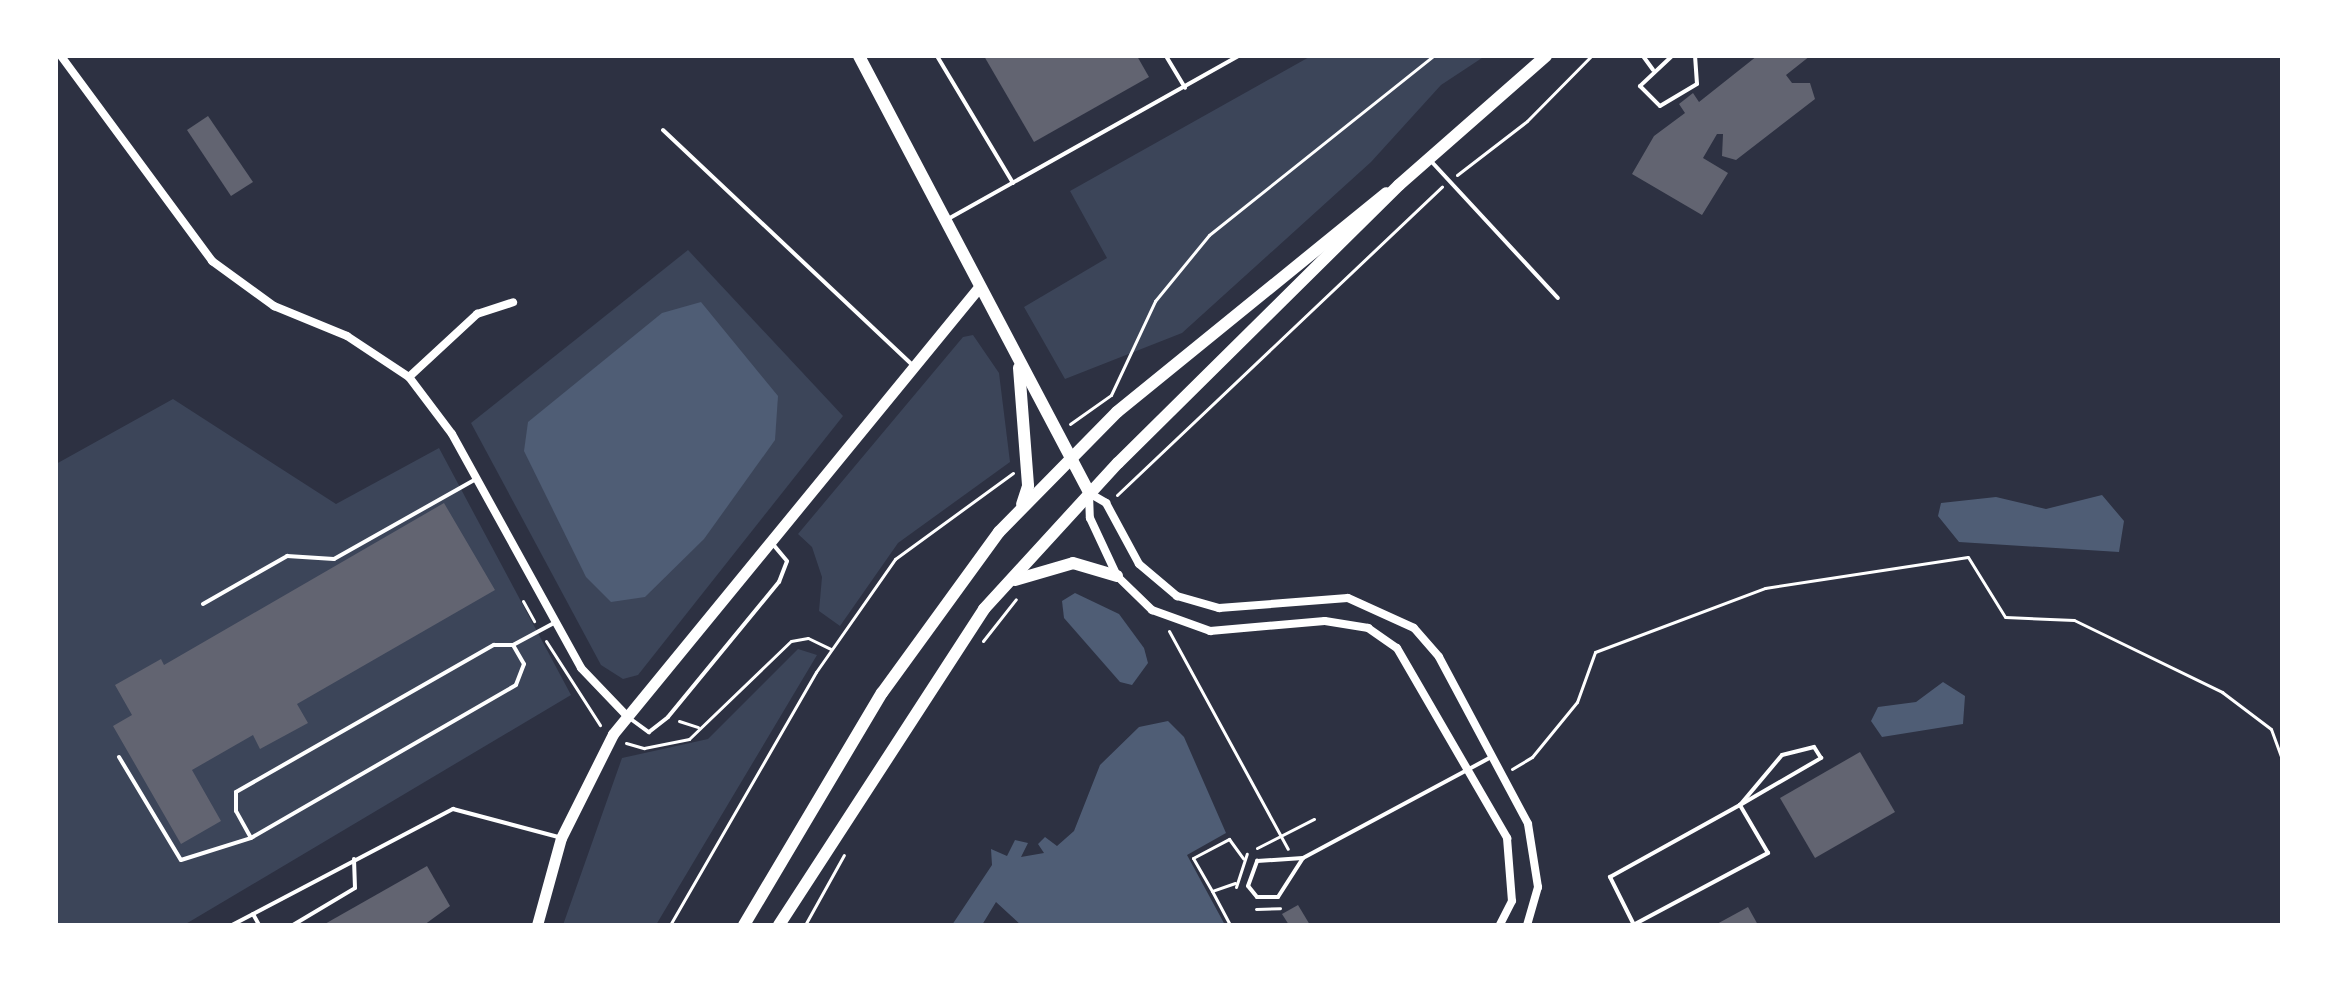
<!DOCTYPE html>
<style>
body{margin:0}
#map{position:relative;width:2338px;height:981px;overflow:hidden;background:#2d3142;font-family:Bitter,serif}
div>[style]{position:absolute}
[style*='--x']{left:calc(var(--x)*1px);top:calc(var(--y)*1px);width:calc(var(--w)*1px);rotate:calc(var(--a)*1deg)}
.green>*{inset:0;background:#3c4559}
.water>*{inset:0;background:#4f5d75}
.building>*{inset:0;background:#626471}
.path>*{height:3px;margin:-1.5px;padding:0 1.5px;transform-origin:1.5px;border-radius:1.5px;background:#fff}
.service>*{height:4px;margin:-2px;padding:0 2px;transform-origin:2px;border-radius:2px;background:#fff}
.minor>*{height:8px;margin:-4px;padding:0 4px;transform-origin:4px;border-radius:4px;background:#fff}
.tertiary>*{height:11px;margin:-5.5px;padding:0 5.5px;transform-origin:5.5px;border-radius:5.5px;background:#fff}
.secondary>*{height:12px;margin:-6px;padding:0 6px;transform-origin:6px;border-radius:6px;background:#fff}
span{translate:-50% -50%;white-space:nowrap;text-align:center;line-height:1.15;-webkit-text-stroke:7px #fff;paint-order:stroke}
.frame{position:absolute;inset:0;border:58px solid #fff;pointer-events:none}
</style>
<div id="map">
<div class="green">
<div style="clip-path:polygon(1311px 56px,1485px 56px,1441px 85px,1371px 162px,1182px 333px,1065px 379px,1024px 307px,1107px 258px,1070px 191px)"></div>
<div style="clip-path:polygon(688px 250px,843px 416px,638px 675px,623px 679px,601px 665px,471px 423px)"></div>
<div style="clip-path:polygon(973px 335px,999px 373px,1010px 462px,898px 543px,840px 626px,819px 611px,822px 577px,812px 547px,798px 534px,963px 337px)"></div>
<div style="clip-path:polygon(173px 399px,336px 504px,439px 448px,571px 695px,184px 925px,56px 925px,56px 464px)"></div>
<div style="clip-path:polygon(798px 649px,817px 655px,656px 925px,563px 925px,622px 758px,708px 739px)"></div>
</div>
<div class="water">
<div style="clip-path:polygon(701px 302px,778px 396px,775px 440px,704px 539px,645px 597px,611px 602px,586px 577px,524px 451px,528px 422px,662px 313px)"></div>
<div style="clip-path:polygon(2102px 495px,2124px 521px,2119px 552px,1959px 542px,1938px 516px,1941px 503px,1996px 497px,2046px 509px)"></div>
<div style="clip-path:polygon(1075px 593px,1119px 614px,1144px 648px,1148px 663px,1132px 685px,1120px 682px,1064px 618px,1062px 601px)"></div>
<div style="clip-path:polygon(1943px 682px,1965px 696px,1963px 724px,1882px 737px,1871px 721px,1878px 707px,1916px 702px)"></div>
<div style="clip-path:polygon(1168px 721px,1184px 737px,1226px 833px,1187px 855px,1225px 925px,1021px 925px,996px 902px,982px 925px,952px 925px,992px 865px,991px 849px,1007px 856px,1015px 840px,1028px 843px,1021px 857px,1044px 853px,1038px 844px,1045px 837px,1057px 846px,1074px 831px,1100px 765px,1139px 727px)"></div>
</div>
<div class="building">
<div style="clip-path:polygon(984px 56px,1137px 56px,1149px 77px,1034px 142px)"></div>
<div style="clip-path:polygon(1757px 56px,1810px 56px,1786px 75px,1792px 83px,1810px 83px,1815px 99px,1736px 160px,1722px 156px,1723px 134px,1717px 134px,1703px 158px,1728px 173px,1702px 215px,1632px 174px,1654px 136px,1685px 113px,1679px 104px,1693px 93px,1699px 102px)"></div>
<div style="clip-path:polygon(208px 116px,253px 182px,231px 196px,187px 130px)"></div>
<div style="clip-path:polygon(444px 503px,495px 590px,297px 704px,308px 723px,260px 749px,253px 735px,192px 770px,221px 821px,181px 844px,113px 726px,132px 715px,115px 685px,161px 659px,164px 665px)"></div>
<div style="clip-path:polygon(1860px 752px,1895px 812px,1815px 858px,1780px 798px)"></div>
<div style="clip-path:polygon(427px 866px,450px 906px,424px 925px,323px 925px)"></div>
<div style="clip-path:polygon(1298px 905px,1310px 925px,1289px 925px,1282px 914px)"></div>
<div style="clip-path:polygon(1748px 907px,1758px 925px,1715px 925px)"></div>
</div>
<div class="path">
<div style="--x:1457;--y:175;--w:88;--a:-37.6"></div>
<div style="--x:1527;--y:121;--w:91;--a:-45.4"></div>
<div style="--x:1070;--y:424;--w:50;--a:-35.3"></div>
<div style="--x:1111;--y:395;--w:104;--a:-64.9"></div>
<div style="--x:1155;--y:301;--w:85;--a:-50.7"></div>
<div style="--x:1209;--y:235;--w:287;--a:-38.6"></div>
<div style="--x:1117;--y:495;--w:448;--a:-43.5"></div>
<div style="--x:523;--y:601;--w:23;--a:61"></div>
<div style="--x:1169;--y:631;--w:248;--a:61.4"></div>
<div style="--x:546;--y:641;--w:100;--a:57.3"></div>
<div style="--x:983;--y:641;--w:53;--a:-51.8"></div>
<div style="--x:679;--y:721;--w:20;--a:18"></div>
<div style="--x:626;--y:743;--w:19;--a:16"></div>
<div style="--x:644;--y:748;--w:46;--a:-11.3"></div>
<div style="--x:689;--y:739;--w:141;--a:-43.9"></div>
<div style="--x:791;--y:641;--w:17;--a:-10"></div>
<div style="--x:808;--y:638;--w:25;--a:26"></div>
<div style="--x:1512;--y:769;--w:23;--a:-31"></div>
<div style="--x:1532;--y:757;--w:71;--a:-50.7"></div>
<div style="--x:1577;--y:702;--w:53;--a:-70.2"></div>
<div style="--x:1595;--y:652;--w:182;--a:-20.6"></div>
<div style="--x:1765;--y:588;--w:205;--a:-8.7"></div>
<div style="--x:1968;--y:557;--w:70;--a:58.3"></div>
<div style="--x:2005;--y:617;--w:69;--a:2.5"></div>
<div style="--x:2074;--y:620;--w:165;--a:25.9"></div>
<div style="--x:2222;--y:692;--w:61;--a:37.1"></div>
<div style="--x:2271;--y:729;--w:32;--a:70"></div>
<div style="--x:1257;--y:848;--w:64;--a:-27"></div>
<div style="--x:1235;--y:883;--w:24;--a:161"></div>
<div style="--x:1212;--y:891;--w:38;--a:-120"></div>
<div style="--x:1193;--y:858;--w:41;--a:-27.8"></div>
<div style="--x:1229;--y:839;--w:24;--a:54"></div>
<div style="--x:1236;--y:887;--w:35;--a:-72"></div>
<div style="--x:1212;--y:891;--w:38;--a:62"></div>
<div style="--x:1256;--y:909;--w:24;--a:-2"></div>
<div style="--x:670;--y:925;--w:292;--a:-60"></div>
<div style="--x:816;--y:672;--w:138;--a:-55"></div>
<div style="--x:895;--y:559;--w:146;--a:-36.1"></div>
<div style="--x:805;--y:925;--w:80;--a:-60.9"></div>
</div>
<div class="service">
<div style="--x:937;--y:56;--w:148;--a:59.1"></div>
<div style="--x:1166;--y:56;--w:37;--a:59"></div>
<div style="--x:1643;--y:56;--w:17;--a:54"></div>
<div style="--x:1672;--y:56;--w:44;--a:136.8"></div>
<div style="--x:1640;--y:86;--w:28;--a:45"></div>
<div style="--x:1660;--y:106;--w:43;--a:-30.7"></div>
<div style="--x:1697;--y:84;--w:28;--a:-94"></div>
<div style="--x:663;--y:130;--w:342;--a:43.3"></div>
<div style="--x:1430;--y:160;--w:188;--a:47.2"></div>
<div style="--x:948;--y:219;--w:334;--a:-29.3"></div>
<div style="--x:203;--y:604;--w:97;--a:-29.7"></div>
<div style="--x:287;--y:556;--w:47;--a:3.7"></div>
<div style="--x:334;--y:559;--w:163;--a:-29.4"></div>
<div style="--x:513;--y:645;--w:22;--a:60"></div>
<div style="--x:524;--y:664;--w:22;--a:111"></div>
<div style="--x:516;--y:685;--w:306;--a:150"></div>
<div style="--x:251;--y:838;--w:31;--a:-119"></div>
<div style="--x:236;--y:811;--w:19;--a:-90"></div>
<div style="--x:236;--y:792;--w:297;--a:-29.7"></div>
<div style="--x:494;--y:645;--w:19;--a:0"></div>
<div style="--x:513;--y:645;--w:47;--a:-28.2"></div>
<div style="--x:628;--y:717;--w:26;--a:36"></div>
<div style="--x:649;--y:732;--w:24;--a:-38"></div>
<div style="--x:668;--y:717;--w:175;--a:-50.6"></div>
<div style="--x:779;--y:582;--w:22;--a:-69"></div>
<div style="--x:787;--y:561;--w:23;--a:-130"></div>
<div style="--x:119;--y:757;--w:120;--a:59"></div>
<div style="--x:181;--y:860;--w:73;--a:-17.4"></div>
<div style="--x:1303;--y:858;--w:46;--a:122.7"></div>
<div style="--x:1278;--y:897;--w:21;--a:180"></div>
<div style="--x:1257;--y:897;--w:14;--a:-129"></div>
<div style="--x:1248;--y:886;--w:27;--a:-70"></div>
<div style="--x:1257;--y:861;--w:46;--a:-3.7"></div>
<div style="--x:1303;--y:858;--w:213;--a:-28.2"></div>
<div style="--x:253;--y:914;--w:13;--a:61"></div>
<div style="--x:1635;--y:924;--w:151;--a:-28.1"></div>
<div style="--x:1768;--y:853;--w:56;--a:-120.3"></div>
<div style="--x:232;--y:925;--w:250;--a:-27.7"></div>
<div style="--x:453;--y:809;--w:109;--a:14.9"></div>
<div style="--x:293;--y:925;--w:72;--a:-30.8"></div>
<div style="--x:355;--y:888;--w:29;--a:-92"></div>
<div style="--x:1634;--y:925;--w:54;--a:-116.6"></div>
<div style="--x:1610;--y:877;--w:149;--a:-29"></div>
<div style="--x:1740;--y:805;--w:94;--a:-30.1"></div>
<div style="--x:1821;--y:758;--w:13;--a:-122"></div>
<div style="--x:1814;--y:747;--w:33;--a:166"></div>
<div style="--x:1782;--y:755;--w:65;--a:130"></div>
</div>
<div class="minor">
<div style="--x:61;--y:56;--w:255;--a:53.6"></div>
<div style="--x:212;--y:261;--w:77;--a:36"></div>
<div style="--x:274;--y:306;--w:79;--a:22.3"></div>
<div style="--x:347;--y:336;--w:74;--a:33.5"></div>
<div style="--x:409;--y:377;--w:71;--a:53"></div>
<div style="--x:452;--y:434;--w:267;--a:61.1"></div>
<div style="--x:581;--y:668;--w:65;--a:46.2"></div>
<div style="--x:409;--y:377;--w:93;--a:-42.8"></div>
<div style="--x:477;--y:314;--w:38;--a:-18"></div>
<div style="--x:1089;--y:493;--w:20;--a:30"></div>
<div style="--x:1106;--y:503;--w:69;--a:61.6"></div>
<div style="--x:1139;--y:564;--w:50;--a:40.1"></div>
<div style="--x:1177;--y:596;--w:44;--a:15.9"></div>
<div style="--x:1219;--y:608;--w:129;--a:-4.4"></div>
<div style="--x:1348;--y:598;--w:72;--a:24.4"></div>
<div style="--x:1414;--y:628;--w:38;--a:49"></div>
<div style="--x:1439;--y:657;--w:189;--a:61.9"></div>
<div style="--x:1528;--y:824;--w:64;--a:81"></div>
<div style="--x:1538;--y:887;--w:40;--a:106"></div>
<div style="--x:1089;--y:494;--w:24;--a:88"></div>
<div style="--x:1090;--y:518;--w:64;--a:65"></div>
<div style="--x:1117;--y:576;--w:49;--a:44.2"></div>
<div style="--x:1152;--y:610;--w:62;--a:19.9"></div>
<div style="--x:1210;--y:631;--w:115;--a:-5"></div>
<div style="--x:1325;--y:621;--w:44;--a:9.2"></div>
<div style="--x:1368;--y:628;--w:35;--a:35"></div>
<div style="--x:1397;--y:648;--w:220;--a:59.9"></div>
<div style="--x:1507;--y:838;--w:63;--a:85.5"></div>
<div style="--x:1512;--y:901;--w:27;--a:117"></div>
</div>
<div class="tertiary">
<div style="--x:537;--y:925;--w:90;--a:-74.6"></div>
<div style="--x:561;--y:838;--w:116;--a:-63.4"></div>
<div style="--x:613;--y:734;--w:579;--a:-50.68"></div>
</div>
<div class="secondary">
<div style="--x:859;--y:56;--w:494;--a:62.2"></div>
<div style="--x:1019;--y:368;--w:118;--a:85.6"></div>
<div style="--x:1028;--y:486;--w:19;--a:108"></div>
<div style="--x:1015;--y:580;--w:60;--a:-16.3"></div>
<div style="--x:1073;--y:563;--w:46;--a:16.5"></div>
<div style="--x:744;--y:925;--w:270;--a:-59.3"></div>
<div style="--x:882;--y:693;--w:199;--a:-54"></div>
<div style="--x:999;--y:532;--w:168;--a:-45.5"></div>
<div style="--x:1117;--y:412;--w:347;--a:-39.1"></div>
<div style="--x:779;--y:925;--w:377;--a:-57"></div>
<div style="--x:984;--y:609;--w:198;--a:-47.5"></div>
<div style="--x:1118;--y:463;--w:395;--a:-44.7"></div>
<div style="--x:1399;--y:185;--w:196;--a:-41.3"></div>
</div>
<div class="frame"></div>
</div>
